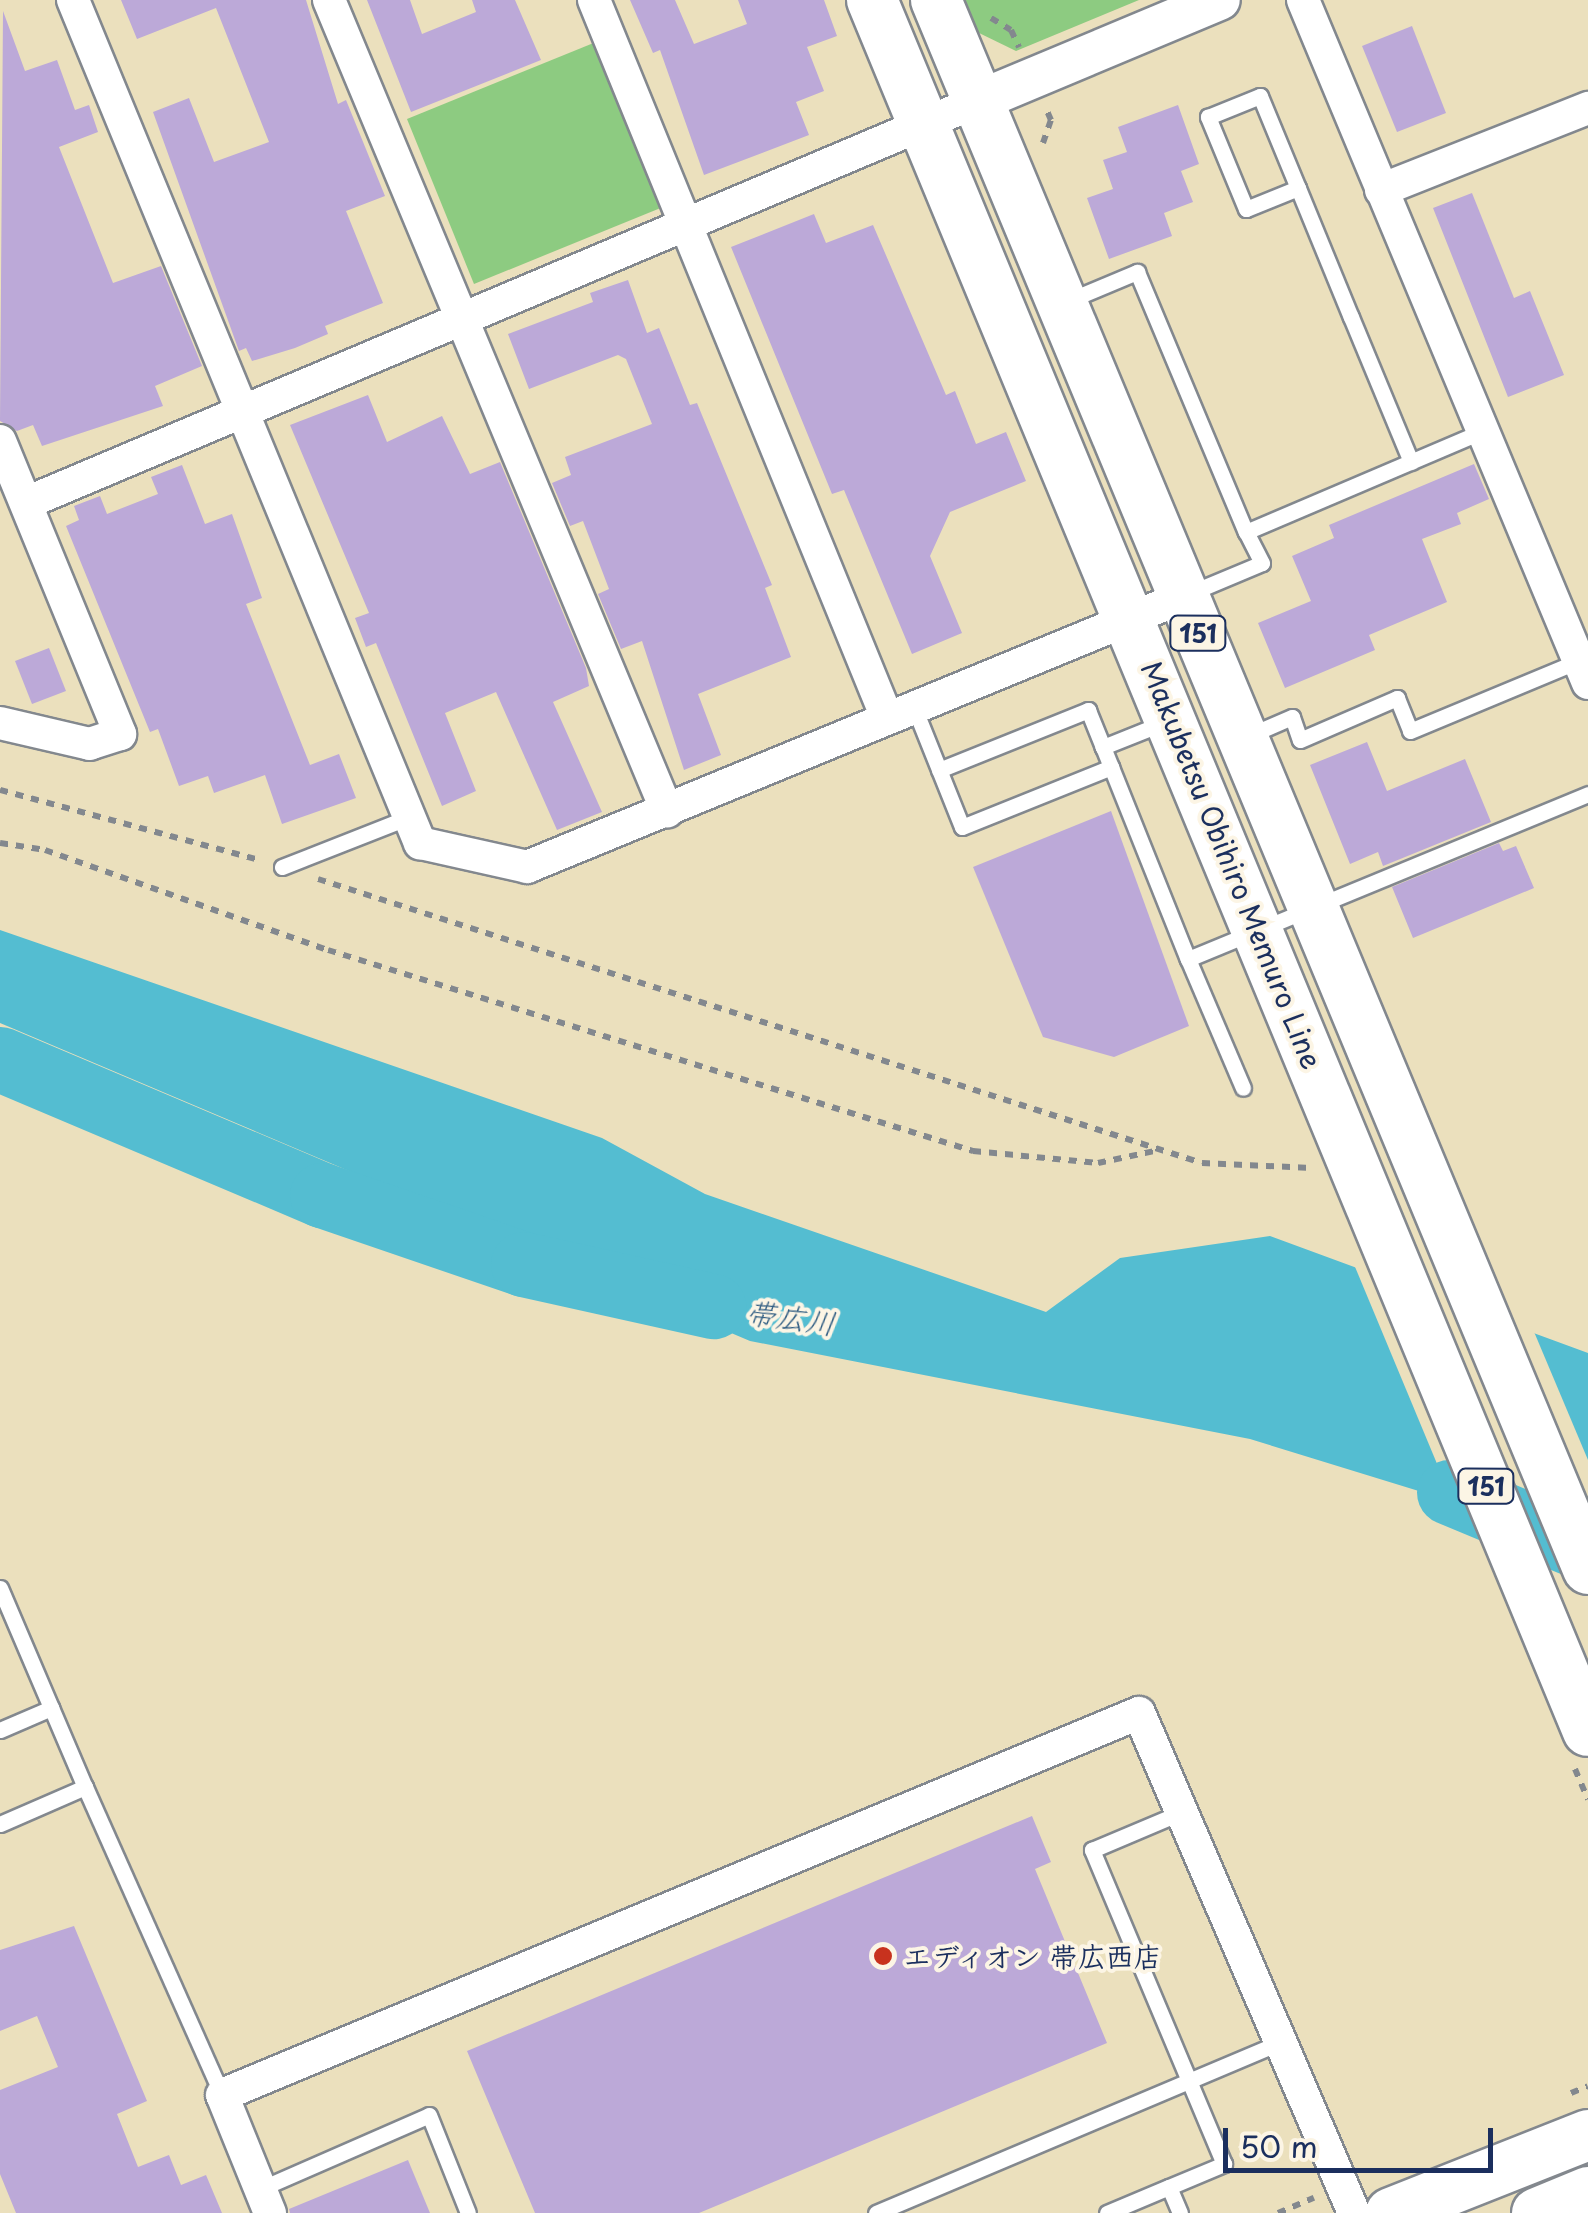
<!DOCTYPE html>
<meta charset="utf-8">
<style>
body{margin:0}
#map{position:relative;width:1588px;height:2213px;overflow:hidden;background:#ebe0bd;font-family:"Playpen Sans","Klee One",sans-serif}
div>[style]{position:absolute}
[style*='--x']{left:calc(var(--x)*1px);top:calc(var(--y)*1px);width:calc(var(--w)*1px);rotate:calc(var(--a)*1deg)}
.green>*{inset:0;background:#8dcb81}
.water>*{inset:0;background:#54bdd1}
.pier>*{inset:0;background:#ebe0bd}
.river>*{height:65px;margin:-32.5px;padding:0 32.5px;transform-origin:32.5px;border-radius:32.5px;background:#54bdd1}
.building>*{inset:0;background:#bca9d8}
.path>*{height:6px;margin-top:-3px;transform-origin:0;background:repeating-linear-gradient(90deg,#83888e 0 8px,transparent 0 16px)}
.roads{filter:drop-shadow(2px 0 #83888e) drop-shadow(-2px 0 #83888e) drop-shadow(0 2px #83888e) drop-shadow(0 -2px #83888e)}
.service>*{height:15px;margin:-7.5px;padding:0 7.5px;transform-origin:7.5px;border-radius:7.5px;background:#fff}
.minor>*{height:32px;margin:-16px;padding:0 16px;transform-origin:16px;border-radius:16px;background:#fff}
.tertiary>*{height:40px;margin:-20px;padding:0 20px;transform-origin:20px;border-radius:20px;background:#fff}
.primary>*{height:50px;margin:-25px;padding:0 25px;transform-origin:25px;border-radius:25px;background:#fff}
.dots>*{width:28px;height:28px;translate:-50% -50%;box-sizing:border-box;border:5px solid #fcf5e5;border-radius:50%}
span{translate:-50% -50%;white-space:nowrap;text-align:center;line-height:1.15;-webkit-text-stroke:8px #fcf5e5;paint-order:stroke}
.shield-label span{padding:2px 8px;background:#fcf5e5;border:2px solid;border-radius:8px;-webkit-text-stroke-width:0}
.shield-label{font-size:25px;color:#1b2f5e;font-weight:700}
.street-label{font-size:28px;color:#1b2f5e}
.poi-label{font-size:28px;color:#1b2f5e;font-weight:700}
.left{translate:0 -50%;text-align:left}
.water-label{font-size:30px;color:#2c5a80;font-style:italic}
.scale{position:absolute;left:1223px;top:2128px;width:270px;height:45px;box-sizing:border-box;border:5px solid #1b2f5e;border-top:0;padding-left:12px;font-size:30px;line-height:35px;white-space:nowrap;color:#1b2f5e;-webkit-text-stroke:8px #fcf5e5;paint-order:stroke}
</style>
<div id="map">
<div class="green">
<div style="clip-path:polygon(964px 0,1139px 0,1016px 51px,977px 32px)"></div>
<div style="clip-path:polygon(596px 42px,663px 207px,474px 284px,407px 119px)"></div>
</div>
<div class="water">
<div style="clip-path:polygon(0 930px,602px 1138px,705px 1194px,1046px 1312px,1120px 1258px,1270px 1236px,1588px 1353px,1588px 1543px,1250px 1439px,750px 1341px,0 1023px)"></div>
</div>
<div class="pier">
<div style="clip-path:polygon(1353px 1262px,1532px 1327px,1588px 1460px,1588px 1548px,1455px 1507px)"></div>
</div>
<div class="river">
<div style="--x:0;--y:1059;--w:350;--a:22.9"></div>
<div style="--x:322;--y:1195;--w:213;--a:18.9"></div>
<div style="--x:523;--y:1264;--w:195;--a:12.5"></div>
<div style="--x:1449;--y:1492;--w:151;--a:22.6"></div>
</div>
<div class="building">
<div style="clip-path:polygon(121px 0,306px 0,338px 104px,346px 100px,385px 196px,346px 211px,383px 303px,325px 326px,328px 334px,295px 348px,252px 361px,246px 348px,239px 351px,153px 112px,189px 98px,214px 162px,269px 142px,216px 8px,137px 39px)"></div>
<div style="clip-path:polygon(367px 0,410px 0,422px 34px,476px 12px,472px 0,515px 0,541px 60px,411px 112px)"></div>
<div style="clip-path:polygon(630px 0,675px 0,694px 44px,747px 24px,738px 0,824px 0,837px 36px,807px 47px,824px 91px,796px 102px,809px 135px,704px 175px,660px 50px,653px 53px)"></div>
<div style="clip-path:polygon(3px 11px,25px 71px,57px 60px,75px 110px,89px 105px,98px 132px,59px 147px,113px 283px,161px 266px,202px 366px,155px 386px,163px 406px,42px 446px,33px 425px,17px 431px,0 421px)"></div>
<div style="clip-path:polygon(1412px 26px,1446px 113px,1397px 132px,1362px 46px)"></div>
<div style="clip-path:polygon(1178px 105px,1199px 164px,1181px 171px,1193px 202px,1164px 213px,1172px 236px,1109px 259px,1087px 198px,1113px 189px,1103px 160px,1127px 152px,1118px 127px)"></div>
<div style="clip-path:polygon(1472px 193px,1514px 298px,1530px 291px,1564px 375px,1508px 397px,1433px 208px)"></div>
<div style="clip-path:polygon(814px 214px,826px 243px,873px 225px,946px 395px,955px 391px,976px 444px,1006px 432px,1026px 481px,950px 512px,930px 556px,962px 633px,912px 654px,844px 490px,832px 494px,731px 247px)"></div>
<div style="clip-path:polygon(628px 280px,647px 333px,659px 328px,690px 405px,697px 403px,772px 585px,765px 588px,791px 657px,698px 694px,721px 755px,684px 770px,642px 641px,621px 649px,598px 594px,609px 589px,583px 521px,570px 526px,552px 483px,571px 475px,565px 457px,652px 424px,626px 359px,618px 355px,529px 389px,508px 334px,593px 302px,590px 293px)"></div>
<div style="clip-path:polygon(368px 395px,387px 442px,442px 416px,470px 474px,500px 462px,586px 668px,589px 686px,553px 702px,602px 812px,557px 830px,496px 692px,445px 713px,476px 791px,442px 806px,376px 643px,366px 647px,355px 618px,369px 613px,290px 425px)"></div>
<div style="clip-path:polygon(1474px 464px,1489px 499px,1457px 513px,1461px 524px,1422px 539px,1447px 602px,1369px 635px,1375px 650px,1285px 688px,1258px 623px,1311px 601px,1292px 556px,1334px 538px,1329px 525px)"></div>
<div style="clip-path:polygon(182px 465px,205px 524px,232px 514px,262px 598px,246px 604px,310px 765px,339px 754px,356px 798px,282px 824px,265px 775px,214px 793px,208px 776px,179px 786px,158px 729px,150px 732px,66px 526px,79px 520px,74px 506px,100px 496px,107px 514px,158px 494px,151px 477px)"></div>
<div style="clip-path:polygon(49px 648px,66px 691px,32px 704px,15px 661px)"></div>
<div style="clip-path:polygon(1367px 742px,1387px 791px,1465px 759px,1491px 822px,1383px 866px,1378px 852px,1350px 864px,1310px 765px)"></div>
<div style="clip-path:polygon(1111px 811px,1189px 1026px,1114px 1057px,1043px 1037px,973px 867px)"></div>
<div style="clip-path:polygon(1499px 843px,1503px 851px,1516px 846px,1534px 888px,1413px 938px,1392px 887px)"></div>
<div style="clip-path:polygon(1032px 1816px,1051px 1862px,1035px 1869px,1107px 2043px,699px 2213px,535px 2213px,467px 2051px)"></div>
<div style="clip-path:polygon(74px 1926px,147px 2101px,117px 2114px,138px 2167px,169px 2155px,181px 2185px,206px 2175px,222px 2213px,16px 2213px,0 2174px,0 2090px,58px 2067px,37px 2016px,0 2031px,0 1950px)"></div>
<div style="clip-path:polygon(408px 2160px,430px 2213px,290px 2213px,289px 2209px)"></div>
</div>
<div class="path">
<div style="--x:991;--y:18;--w:23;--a:31"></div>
<div style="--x:1011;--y:30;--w:19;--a:65"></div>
<div style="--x:1043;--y:143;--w:24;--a:-71"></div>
<div style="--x:1051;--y:120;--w:12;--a:-114"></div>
<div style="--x:0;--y:790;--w:268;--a:15.1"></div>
<div style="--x:0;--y:843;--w:46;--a:8.8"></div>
<div style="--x:45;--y:850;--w:300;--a:19.5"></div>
<div style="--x:328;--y:950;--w:676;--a:17.31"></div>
<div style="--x:973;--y:1151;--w:126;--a:5.5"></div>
<div style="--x:1098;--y:1163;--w:62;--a:-12"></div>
<div style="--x:318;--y:879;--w:928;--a:17.81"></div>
<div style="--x:1202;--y:1163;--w:109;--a:2.6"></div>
<div style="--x:1575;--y:1769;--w:33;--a:67"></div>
<div style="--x:1571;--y:2093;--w:18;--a:-22"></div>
<div style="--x:1278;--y:2213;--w:39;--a:-23"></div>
</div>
<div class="roads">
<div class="service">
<div style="--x:1298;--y:188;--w:56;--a:158"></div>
<div style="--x:1246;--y:209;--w:100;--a:-112.4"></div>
<div style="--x:1208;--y:117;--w:56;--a:-22"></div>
<div style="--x:1260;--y:96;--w:100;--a:67.6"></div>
<div style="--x:1298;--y:188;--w:139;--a:67.7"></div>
<div style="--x:1351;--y:317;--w:157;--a:67.5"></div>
<div style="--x:1070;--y:300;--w:73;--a:-22.7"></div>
<div style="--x:1137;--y:272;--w:282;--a:67.3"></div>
<div style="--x:1188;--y:594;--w:80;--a:-22.7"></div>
<div style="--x:1262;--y:563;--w:35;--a:-117"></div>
<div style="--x:1246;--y:532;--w:258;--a:-23.1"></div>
<div style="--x:914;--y:707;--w:129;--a:68.2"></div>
<div style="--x:962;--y:827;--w:161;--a:-21.9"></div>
<div style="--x:1163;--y:723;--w:65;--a:158.2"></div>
<div style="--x:1103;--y:747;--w:228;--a:68.2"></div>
<div style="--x:1188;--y:959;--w:433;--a:-22.4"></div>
<div style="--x:1248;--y:736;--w:48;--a:-23.4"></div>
<div style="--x:1292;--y:717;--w:24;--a:71"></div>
<div style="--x:1300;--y:740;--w:106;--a:-23.4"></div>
<div style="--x:1397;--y:698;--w:35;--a:68"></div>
<div style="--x:1410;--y:731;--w:182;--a:-22.6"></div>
<div style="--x:939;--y:770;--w:161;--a:-21.9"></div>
<div style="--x:1088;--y:710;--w:40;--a:68"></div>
<div style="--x:282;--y:867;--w:136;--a:-21.5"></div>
<div style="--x:1188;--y:959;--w:140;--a:66.9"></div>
<div style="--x:0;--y:1588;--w:216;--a:66.9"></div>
<div style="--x:0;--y:1730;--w:56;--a:-23.3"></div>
<div style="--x:0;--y:1824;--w:93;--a:-23.5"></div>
<div style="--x:85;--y:1787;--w:337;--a:66"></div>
<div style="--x:260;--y:2189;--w:184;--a:-23.6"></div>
<div style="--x:429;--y:2115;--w:105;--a:68.3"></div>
<div style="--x:876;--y:2213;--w:440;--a:-22.9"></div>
<div style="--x:1107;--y:2213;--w:67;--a:-22.8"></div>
<div style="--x:1180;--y:2213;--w:28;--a:-113"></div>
<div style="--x:1169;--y:2187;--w:60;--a:-22.7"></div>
<div style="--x:1224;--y:2164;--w:341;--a:-112.8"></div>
<div style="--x:1092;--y:1850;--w:98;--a:-22.9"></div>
</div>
<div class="minor">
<div style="--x:73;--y:0;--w:912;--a:67.63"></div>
<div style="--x:420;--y:843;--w:110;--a:12.6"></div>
<div style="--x:527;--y:867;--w:709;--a:-22.37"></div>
<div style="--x:329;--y:0;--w:879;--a:67.38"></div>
<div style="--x:594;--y:0;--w:775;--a:67.8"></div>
<div style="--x:1303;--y:0;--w:740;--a:67.35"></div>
<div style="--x:1381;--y:190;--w:223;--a:-21.6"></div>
<div style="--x:0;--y:441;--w:317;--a:67.7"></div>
<div style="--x:120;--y:734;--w:32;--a:162"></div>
<div style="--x:90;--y:744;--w:92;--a:-166.9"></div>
<div style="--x:26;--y:503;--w:1033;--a:-22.89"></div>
<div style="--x:270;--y:2213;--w:127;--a:-112.1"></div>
<div style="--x:222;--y:2095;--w:993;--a:-22.62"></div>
<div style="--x:1139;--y:1713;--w:544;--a:66.73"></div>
</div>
<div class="tertiary">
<div style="--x:978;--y:101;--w:262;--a:-22.7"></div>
</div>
<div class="primary">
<div style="--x:872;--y:0;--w:1873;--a:67.53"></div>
<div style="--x:936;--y:0;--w:1699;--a:67.43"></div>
<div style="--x:1391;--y:2213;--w:212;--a:-21.6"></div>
<div style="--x:1537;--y:2213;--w:55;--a:-22.4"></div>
</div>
</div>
<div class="dots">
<div style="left:883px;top:1956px;background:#c8321e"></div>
</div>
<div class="shield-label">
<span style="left:1198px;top:633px">151</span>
<span style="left:1486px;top:1486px">151</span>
</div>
<div class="street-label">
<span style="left:1232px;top:865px;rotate:68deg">Makubetsu Obihiro Memuro Line</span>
</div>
<div class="poi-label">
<span class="left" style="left:903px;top:1956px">エディオン 帯広西店</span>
</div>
<div class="water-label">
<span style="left:791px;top:1317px;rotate:8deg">帯広川</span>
</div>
<div class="scale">50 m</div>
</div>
